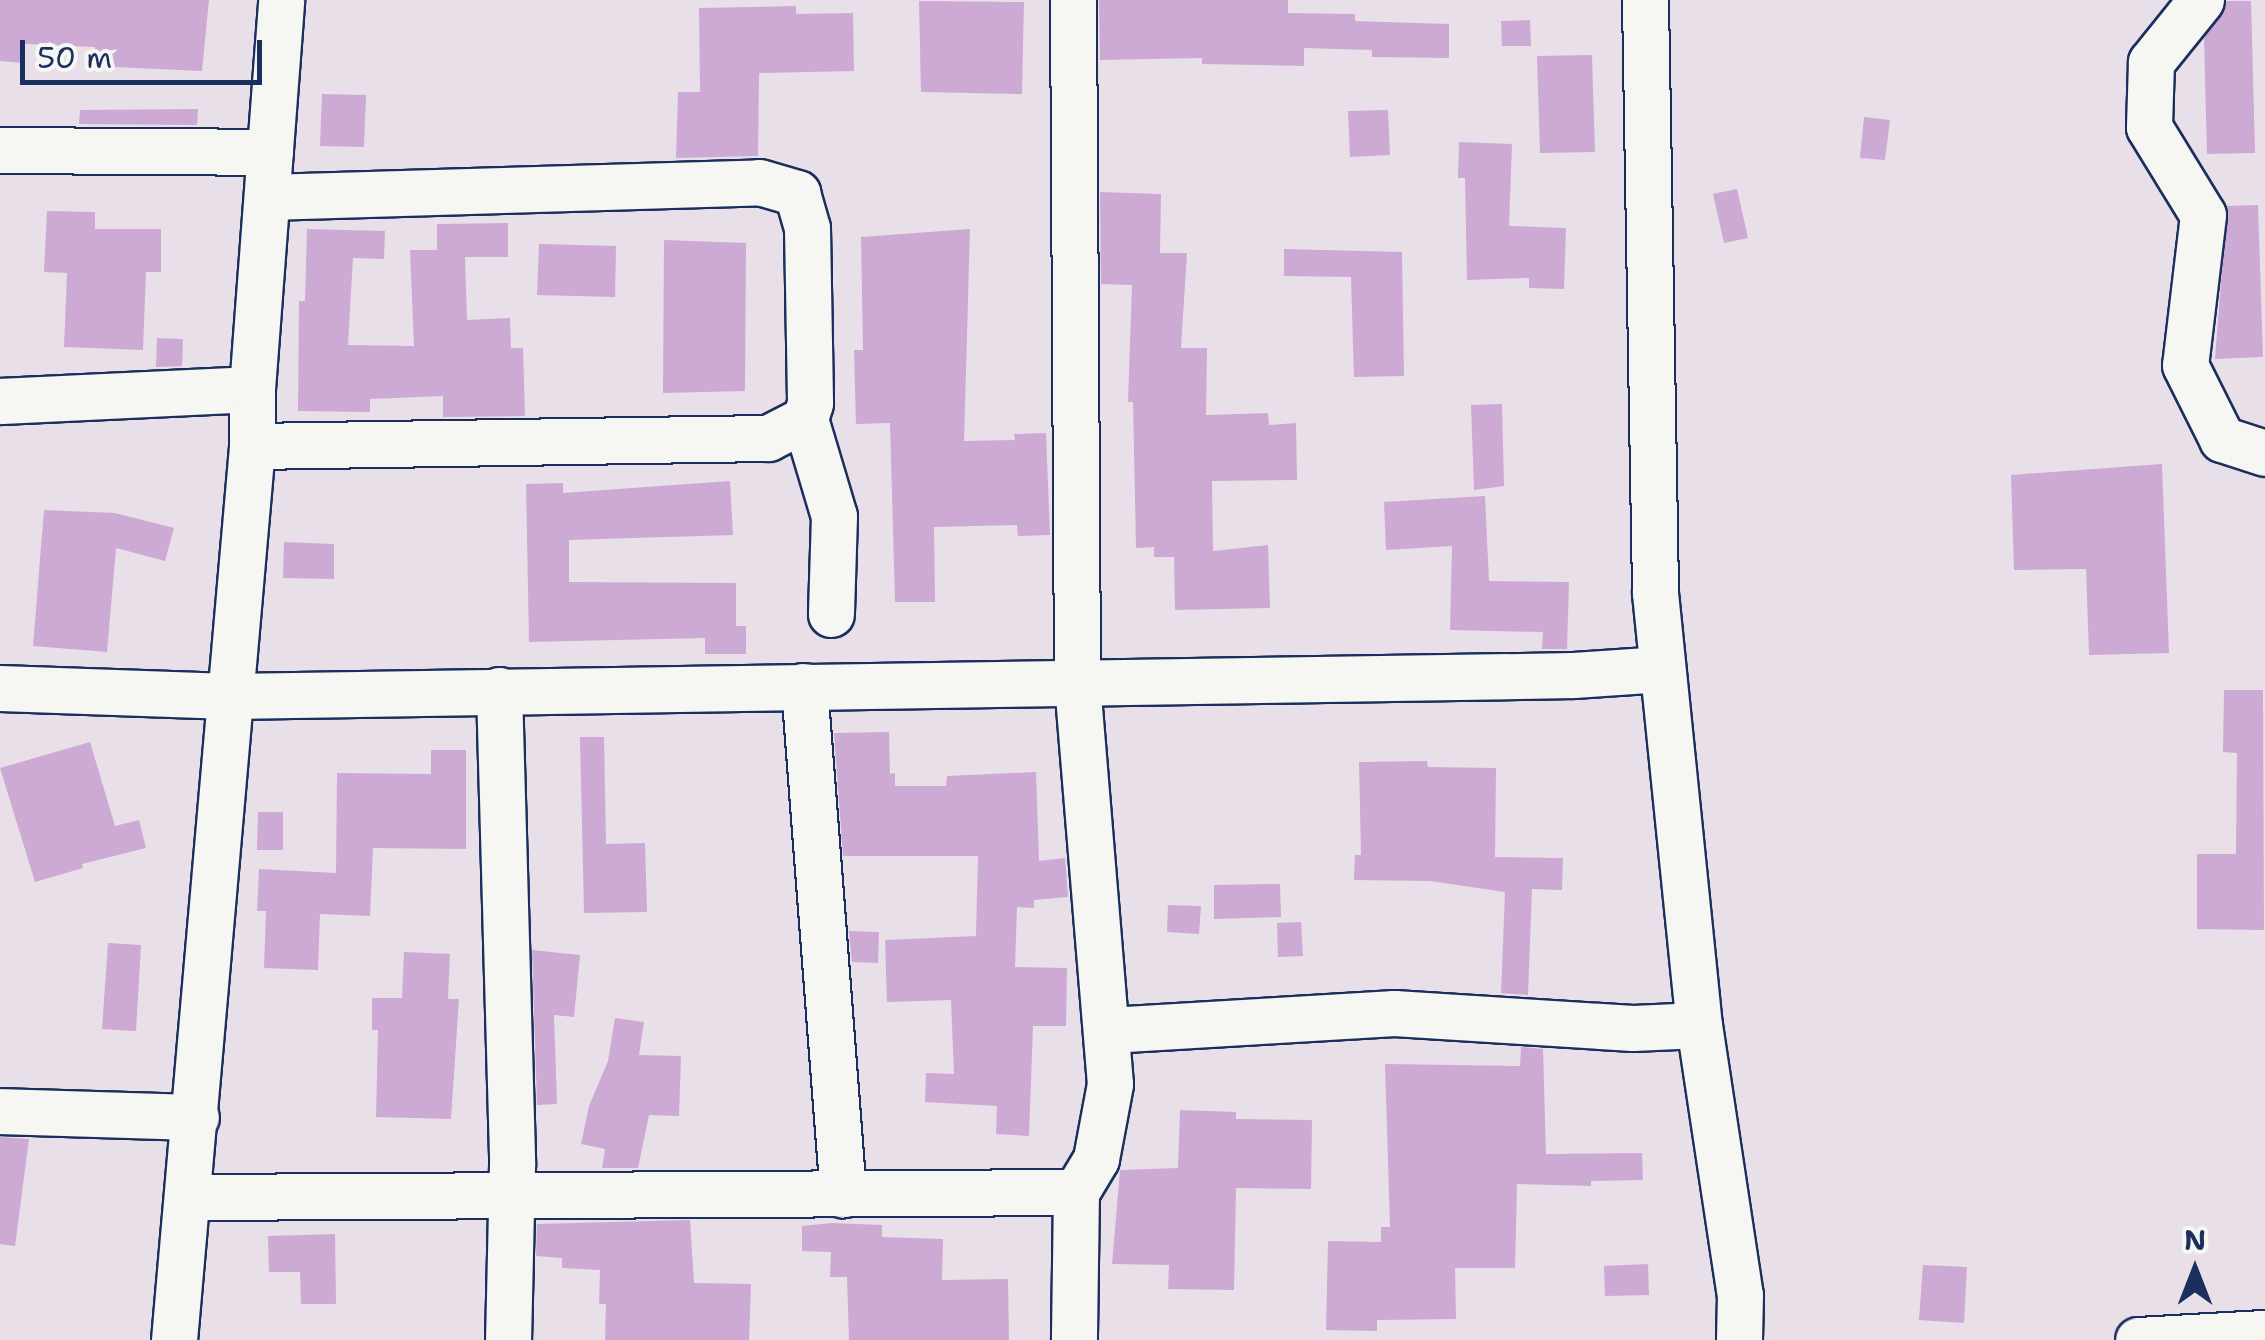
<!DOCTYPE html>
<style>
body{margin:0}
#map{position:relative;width:2265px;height:1340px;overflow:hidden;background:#e9dfe9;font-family:"Shantell Sans",sans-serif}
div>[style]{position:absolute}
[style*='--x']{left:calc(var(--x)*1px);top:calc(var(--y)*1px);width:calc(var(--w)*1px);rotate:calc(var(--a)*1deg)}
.building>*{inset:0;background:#ccaad4}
.roads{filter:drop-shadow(2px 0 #1b2f5e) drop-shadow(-2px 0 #1b2f5e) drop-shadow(0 2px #1b2f5e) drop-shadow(0 -2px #1b2f5e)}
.minor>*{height:45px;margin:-22.5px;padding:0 22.5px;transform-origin:22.5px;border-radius:22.5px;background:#f6f6f2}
span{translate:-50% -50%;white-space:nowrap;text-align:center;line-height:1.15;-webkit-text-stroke:8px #f6f6f2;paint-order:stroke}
.north{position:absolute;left:2145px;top:1220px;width:100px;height:100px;-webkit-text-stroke:8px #f6f6f2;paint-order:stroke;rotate:0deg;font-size:28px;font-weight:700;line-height:40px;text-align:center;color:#1b2f5e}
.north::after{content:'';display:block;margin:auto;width:35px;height:45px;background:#1b2f5e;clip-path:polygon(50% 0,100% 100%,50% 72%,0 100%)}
.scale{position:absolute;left:20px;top:40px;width:242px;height:45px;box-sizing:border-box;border:5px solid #1b2f5e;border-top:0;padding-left:12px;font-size:30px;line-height:35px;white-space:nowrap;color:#1b2f5e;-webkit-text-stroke:8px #f6f6f2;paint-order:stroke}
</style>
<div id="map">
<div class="building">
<div style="clip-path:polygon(0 0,209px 0,202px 71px,93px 66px,95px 47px,25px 44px,24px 63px,0 61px)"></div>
<div style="clip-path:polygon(1099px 0,1288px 0,1288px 13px,1355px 14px,1355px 21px,1449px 24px,1449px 58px,1372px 57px,1372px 50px,1304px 48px,1304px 66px,1202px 64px,1202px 58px,1100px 60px)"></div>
<div style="clip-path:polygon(919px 1px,1024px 2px,1022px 94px,921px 92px)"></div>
<div style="clip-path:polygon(2227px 1px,2251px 1px,2255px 153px,2207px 154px,2204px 38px)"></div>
<div style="clip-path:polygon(796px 6px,796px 14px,853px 13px,854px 71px,759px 73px,758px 156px,676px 158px,678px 92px,700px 92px,699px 8px)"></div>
<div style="clip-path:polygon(1530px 20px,1531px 46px,1502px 46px,1501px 21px)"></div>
<div style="clip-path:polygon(1592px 55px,1595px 152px,1540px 153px,1537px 56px)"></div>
<div style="clip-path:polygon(322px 94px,366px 95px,364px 147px,320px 146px)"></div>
<div style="clip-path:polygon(198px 109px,197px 125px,79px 124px,80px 110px)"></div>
<div style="clip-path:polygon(1388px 110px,1390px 155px,1350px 157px,1348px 111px)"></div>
<div style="clip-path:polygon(1864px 117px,1890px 120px,1885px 160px,1860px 158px)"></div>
<div style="clip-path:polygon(1459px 142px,1512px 144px,1509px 226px,1566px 228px,1564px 289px,1529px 288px,1529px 278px,1467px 280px,1465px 178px,1458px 178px)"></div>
<div style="clip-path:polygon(1737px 189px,1748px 238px,1724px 243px,1713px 194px)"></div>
<div style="clip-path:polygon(1100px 192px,1161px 194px,1160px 253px,1187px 253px,1181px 348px,1207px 348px,1206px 415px,1268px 413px,1269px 425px,1296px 423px,1297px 480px,1212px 481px,1213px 551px,1268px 545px,1270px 608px,1175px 610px,1174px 557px,1154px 557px,1154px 547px,1136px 548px,1133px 402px,1128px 402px,1132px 285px,1101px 284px)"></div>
<div style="clip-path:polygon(2258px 205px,2263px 357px,2215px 359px,2227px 206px)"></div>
<div style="clip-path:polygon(47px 211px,95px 212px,95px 229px,161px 229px,161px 272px,146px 272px,143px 350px,64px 347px,67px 273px,44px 272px)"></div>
<div style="clip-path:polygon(508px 223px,508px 257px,465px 257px,467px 320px,510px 318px,511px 348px,523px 348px,525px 416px,443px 417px,443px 396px,370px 399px,370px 412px,298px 411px,299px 301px,305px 301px,307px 229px,385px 231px,384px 259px,353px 258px,348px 345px,414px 346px,410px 250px,437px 250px,437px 224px)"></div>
<div style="clip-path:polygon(970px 229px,964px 441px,1015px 440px,1014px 434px,1046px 433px,1050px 535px,1018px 536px,1017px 525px,934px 527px,935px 602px,895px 602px,890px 423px,856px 424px,854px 350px,863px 350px,861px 237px)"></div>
<div style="clip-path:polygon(664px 240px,746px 243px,745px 391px,663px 393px)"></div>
<div style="clip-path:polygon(539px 244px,616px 246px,615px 297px,537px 295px)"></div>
<div style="clip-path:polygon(1284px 249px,1402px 252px,1404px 376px,1354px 377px,1351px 277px,1284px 276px)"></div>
<div style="clip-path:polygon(157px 338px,183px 339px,182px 366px,156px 367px)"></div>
<div style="clip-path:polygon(1502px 404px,1504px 486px,1474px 490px,1471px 405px)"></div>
<div style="clip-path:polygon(2162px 464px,2169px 653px,2089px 655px,2086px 569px,2014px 570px,2011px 475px)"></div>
<div style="clip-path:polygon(730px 481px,733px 535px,569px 540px,569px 582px,736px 583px,736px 626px,746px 626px,746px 654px,705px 654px,705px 638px,529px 642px,526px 484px,563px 483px,563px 493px)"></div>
<div style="clip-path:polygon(1485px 496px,1489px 581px,1569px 582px,1567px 649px,1542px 649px,1543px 632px,1450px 630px,1452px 546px,1386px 550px,1384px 502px)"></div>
<div style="clip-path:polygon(44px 510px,115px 513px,174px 528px,165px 561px,116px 548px,107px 652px,33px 646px)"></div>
<div style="clip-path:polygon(284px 542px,334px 544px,334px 579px,283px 578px)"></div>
<div style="clip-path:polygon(2224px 690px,2263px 690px,2264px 930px,2197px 929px,2197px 854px,2236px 854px,2237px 753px,2223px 752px)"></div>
<div style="clip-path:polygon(889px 732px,890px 774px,895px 773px,895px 786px,946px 786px,947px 776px,1036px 772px,1039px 861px,1065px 858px,1068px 897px,1034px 900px,1034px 908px,1017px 907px,1015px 967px,1067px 968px,1066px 1026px,1033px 1026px,1029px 1136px,996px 1134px,997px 1106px,925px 1102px,926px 1073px,954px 1074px,951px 1000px,887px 1002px,885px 940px,976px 936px,978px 856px,843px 856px,834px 733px)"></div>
<div style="clip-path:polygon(580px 737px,604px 737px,606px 844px,645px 843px,647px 912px,584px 913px)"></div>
<div style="clip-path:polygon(90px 742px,115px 826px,139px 820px,146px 848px,82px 864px,83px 868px,35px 882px,0 768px)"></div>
<div style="clip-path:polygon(431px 750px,466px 750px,466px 849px,373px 848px,370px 916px,320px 914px,318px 970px,264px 968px,266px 911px,257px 911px,259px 869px,336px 873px,337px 773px,431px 774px)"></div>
<div style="clip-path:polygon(1427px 761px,1428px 767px,1496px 768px,1495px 857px,1563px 858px,1562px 890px,1532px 889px,1528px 995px,1501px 993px,1505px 892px,1430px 881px,1354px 880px,1355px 855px,1361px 855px,1359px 762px)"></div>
<div style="clip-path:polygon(258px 812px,283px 812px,283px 850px,257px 850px)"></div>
<div style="clip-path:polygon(1280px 884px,1281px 917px,1214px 919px,1214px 885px)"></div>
<div style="clip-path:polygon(1168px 905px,1201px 906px,1199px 934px,1167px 932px)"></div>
<div style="clip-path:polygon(1301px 922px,1303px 956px,1278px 957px,1277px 923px)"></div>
<div style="clip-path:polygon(849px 931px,879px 932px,878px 963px,852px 962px)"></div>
<div style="clip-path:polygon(108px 943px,141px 945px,136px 1031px,102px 1029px)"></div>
<div style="clip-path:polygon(532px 950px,580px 955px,574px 1017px,554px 1015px,557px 1104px,537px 1105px)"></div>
<div style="clip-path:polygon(404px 952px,450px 954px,448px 999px,459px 999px,451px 1119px,376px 1117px,378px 1030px,372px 1030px,372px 998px,402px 998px)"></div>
<div style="clip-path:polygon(615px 1018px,644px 1022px,639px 1055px,681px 1056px,679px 1116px,649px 1115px,638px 1168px,602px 1168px,605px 1149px,581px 1144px,589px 1106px,608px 1061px)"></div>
<div style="clip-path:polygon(1521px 1047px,1543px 1049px,1546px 1154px,1642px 1153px,1643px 1180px,1591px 1181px,1591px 1186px,1517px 1184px,1515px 1268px,1455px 1268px,1456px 1319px,1377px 1320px,1377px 1331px,1326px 1330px,1328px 1241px,1381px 1242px,1381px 1227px,1390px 1227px,1385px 1064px,1520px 1066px)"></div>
<div style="clip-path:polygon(1180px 1110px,1236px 1112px,1236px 1119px,1312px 1120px,1311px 1189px,1236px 1188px,1234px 1290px,1168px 1289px,1169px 1265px,1112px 1264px,1120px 1170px,1178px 1168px)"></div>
<div style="clip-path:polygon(0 1137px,29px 1139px,15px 1246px,0 1244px)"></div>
<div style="clip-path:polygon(690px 1220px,694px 1283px,751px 1284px,749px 1340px,605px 1340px,606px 1304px,599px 1304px,600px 1270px,562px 1268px,562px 1258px,536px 1256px,537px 1224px)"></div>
<div style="clip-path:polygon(832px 1223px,882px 1225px,882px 1237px,943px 1239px,942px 1280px,1008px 1279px,1009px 1340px,849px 1340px,847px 1277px,830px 1277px,831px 1252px,802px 1251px,802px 1226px)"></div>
<div style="clip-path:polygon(335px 1234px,336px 1304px,301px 1304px,300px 1272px,269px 1272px,268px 1236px)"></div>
<div style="clip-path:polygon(1648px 1264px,1649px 1295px,1605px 1296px,1604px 1266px)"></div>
<div style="clip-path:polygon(1923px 1265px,1967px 1267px,1964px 1323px,1919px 1320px)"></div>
</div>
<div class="roads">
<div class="minor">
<div style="--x:1073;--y:0;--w:683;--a:89.66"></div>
<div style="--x:1077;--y:683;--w:402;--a:85.3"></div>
<div style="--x:1110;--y:1084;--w:76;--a:100.6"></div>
<div style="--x:1096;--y:1159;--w:39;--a:121"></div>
<div style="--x:1076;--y:1192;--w:148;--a:90.8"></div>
<div style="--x:1645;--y:0;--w:593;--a:89.03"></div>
<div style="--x:1655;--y:593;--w:434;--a:84.2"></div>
<div style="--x:1699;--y:1025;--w:273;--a:81.4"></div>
<div style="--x:1740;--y:1295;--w:45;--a:91.3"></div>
<div style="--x:2201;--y:0;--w:80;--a:128.9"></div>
<div style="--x:2151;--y:62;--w:65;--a:91.8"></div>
<div style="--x:2149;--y:127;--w:103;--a:58.5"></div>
<div style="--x:2203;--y:215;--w:151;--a:96.8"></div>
<div style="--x:2185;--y:365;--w:83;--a:63.4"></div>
<div style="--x:2222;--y:439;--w:45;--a:18"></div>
<div style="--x:0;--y:150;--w:270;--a:0.4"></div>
<div style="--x:267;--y:197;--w:492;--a:-1.7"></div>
<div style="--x:759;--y:182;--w:40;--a:16"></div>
<div style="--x:797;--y:193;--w:36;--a:74"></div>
<div style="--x:807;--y:228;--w:175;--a:89"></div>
<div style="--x:810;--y:403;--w:17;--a:107"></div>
<div style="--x:805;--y:419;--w:101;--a:73.4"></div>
<div style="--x:834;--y:516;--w:98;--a:91.8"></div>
<div style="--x:0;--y:401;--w:252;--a:-2.7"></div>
<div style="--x:252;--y:446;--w:516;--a:-0.89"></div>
<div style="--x:768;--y:438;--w:42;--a:-27.2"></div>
<div style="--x:804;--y:686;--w:510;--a:85.62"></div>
<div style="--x:0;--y:688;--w:229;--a:2"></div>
<div style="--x:229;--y:696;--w:1345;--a:-0.89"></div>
<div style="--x:1574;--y:675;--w:88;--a:-3.9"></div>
<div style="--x:499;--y:690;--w:475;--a:88.4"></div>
<div style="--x:512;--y:1165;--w:175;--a:91.3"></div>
<div style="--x:1109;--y:1030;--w:286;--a:-3.4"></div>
<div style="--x:1394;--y:1013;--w:239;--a:3.6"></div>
<div style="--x:1633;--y:1028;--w:66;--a:-2.6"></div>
<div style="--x:0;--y:1111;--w:196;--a:1.8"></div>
<div style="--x:187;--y:1197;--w:889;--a:-0.32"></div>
<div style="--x:174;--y:1340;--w:897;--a:-85.01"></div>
<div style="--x:252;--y:446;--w:57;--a:-90"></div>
<div style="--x:252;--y:389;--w:390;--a:-85.7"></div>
<div style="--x:2138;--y:1340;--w:127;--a:-3.2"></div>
</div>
</div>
<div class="north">N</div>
<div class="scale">50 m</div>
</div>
